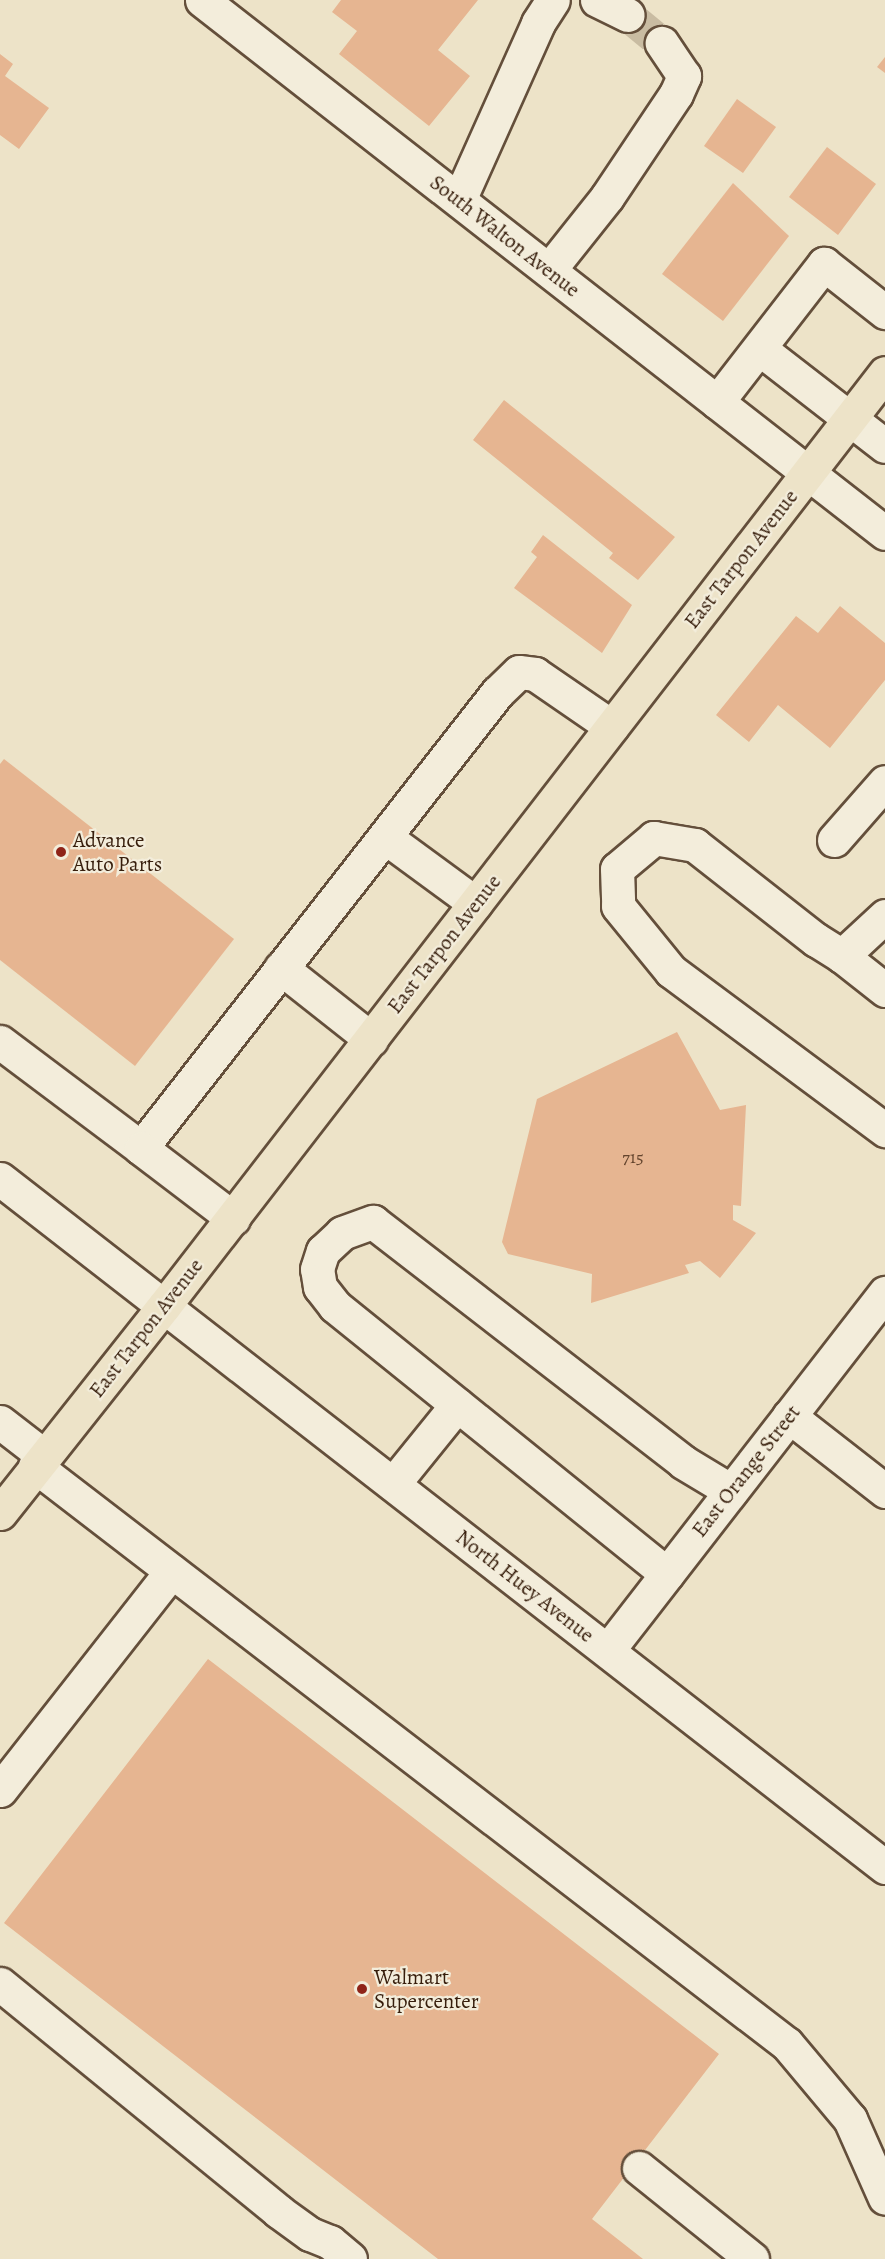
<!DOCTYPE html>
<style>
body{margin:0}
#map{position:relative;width:885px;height:2259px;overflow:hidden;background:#ede3c8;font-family:Alegreya,serif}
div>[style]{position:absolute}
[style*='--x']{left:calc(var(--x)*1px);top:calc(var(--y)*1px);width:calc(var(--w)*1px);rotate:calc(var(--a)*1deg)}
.building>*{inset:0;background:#e6b591}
.minor-tunnel>*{height:33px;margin-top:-16.5px;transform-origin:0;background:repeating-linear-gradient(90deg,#c9bca2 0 33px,transparent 0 49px)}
.roads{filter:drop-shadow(2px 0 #644f3b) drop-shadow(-2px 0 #644f3b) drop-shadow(0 2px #644f3b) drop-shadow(0 -2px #644f3b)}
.minor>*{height:33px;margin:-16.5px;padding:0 16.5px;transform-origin:16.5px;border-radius:16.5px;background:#f3eddb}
.major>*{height:33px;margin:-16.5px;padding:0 16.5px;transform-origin:16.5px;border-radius:16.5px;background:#ede3c8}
.dots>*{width:16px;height:16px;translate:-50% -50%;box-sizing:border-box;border:3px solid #f3eddb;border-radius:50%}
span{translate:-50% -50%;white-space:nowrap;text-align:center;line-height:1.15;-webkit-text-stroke:4.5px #f3eddb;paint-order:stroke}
.number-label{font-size:18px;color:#63442d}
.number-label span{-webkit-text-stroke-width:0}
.street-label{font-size:21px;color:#371e0c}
.poi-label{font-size:21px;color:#371e0c}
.left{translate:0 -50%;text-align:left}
</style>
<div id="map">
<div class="building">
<div style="clip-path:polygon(341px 0,478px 0,438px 50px,470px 76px,429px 126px,339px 54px,357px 31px,332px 12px)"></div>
<div style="clip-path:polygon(0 54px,13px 64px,5px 76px,49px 108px,19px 149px,0 135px)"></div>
<div style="clip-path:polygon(885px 57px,885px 73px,877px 67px)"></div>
<div style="clip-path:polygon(737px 99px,776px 127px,743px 173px,704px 146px)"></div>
<div style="clip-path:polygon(827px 147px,876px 184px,838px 235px,789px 197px)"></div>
<div style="clip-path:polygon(733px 183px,789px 236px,723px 321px,662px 274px)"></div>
<div style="clip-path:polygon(504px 400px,675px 537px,638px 580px,609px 558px,613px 553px,473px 440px)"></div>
<div style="clip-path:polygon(543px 535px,632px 605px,602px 653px,514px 588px,537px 557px,531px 552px)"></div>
<div style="clip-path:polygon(840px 606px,885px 643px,885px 680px,830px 748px,778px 705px,749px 742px,716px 715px,796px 616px,818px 633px)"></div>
<div style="clip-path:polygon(4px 759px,234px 939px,135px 1066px,0 960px,0 764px)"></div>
<div style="clip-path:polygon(677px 1032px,720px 1110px,746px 1105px,741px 1206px,733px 1205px,733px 1220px,756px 1233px,720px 1278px,700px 1261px,685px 1265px,689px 1273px,591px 1303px,592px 1274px,508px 1254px,502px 1242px,537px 1099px)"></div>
<div style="clip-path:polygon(208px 1659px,719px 2054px,592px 2219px,643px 2259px,438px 2259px,4px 1923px)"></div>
</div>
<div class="minor-tunnel">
<div style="--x:628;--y:15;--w:44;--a:39.5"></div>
</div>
<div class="roads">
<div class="minor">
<div style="--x:202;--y:0;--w:866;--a:37.97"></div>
<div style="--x:597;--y:0;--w:34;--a:26"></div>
<div style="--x:459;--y:200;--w:194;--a:-65.9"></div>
<div style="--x:538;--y:23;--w:27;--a:-57"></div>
<div style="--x:549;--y:270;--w:93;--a:-51.5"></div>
<div style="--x:607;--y:197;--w:124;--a:-56.2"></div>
<div style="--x:676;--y:94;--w:20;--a:-66"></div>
<div style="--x:684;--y:76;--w:40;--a:-124"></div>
<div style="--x:760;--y:349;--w:158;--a:37.8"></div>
<div style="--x:717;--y:402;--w:175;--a:-52.2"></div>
<div style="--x:824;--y:264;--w:78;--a:38.2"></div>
<div style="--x:385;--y:837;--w:112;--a:36.3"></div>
<div style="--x:834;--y:840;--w:77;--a:-48.7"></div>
<div style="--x:885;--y:916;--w:59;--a:137.1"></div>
<div style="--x:842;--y:956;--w:31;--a:-148"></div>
<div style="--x:816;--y:940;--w:154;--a:-141.9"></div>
<div style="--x:695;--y:845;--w:42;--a:-170.3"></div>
<div style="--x:654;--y:838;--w:48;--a:140"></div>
<div style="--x:617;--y:869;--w:37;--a:88"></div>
<div style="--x:618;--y:906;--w:84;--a:50.8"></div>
<div style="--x:671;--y:971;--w:267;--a:36.6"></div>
<div style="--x:842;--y:956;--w:55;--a:38.3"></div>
<div style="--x:281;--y:968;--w:115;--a:38.3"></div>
<div style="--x:0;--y:1042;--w:176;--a:36.9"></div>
<div style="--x:141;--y:1148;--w:578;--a:-51.96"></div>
<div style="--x:497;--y:693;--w:30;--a:-44"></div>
<div style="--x:519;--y:672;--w:16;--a:7"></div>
<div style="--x:535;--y:674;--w:93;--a:34.5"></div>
<div style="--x:141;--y:1148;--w:116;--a:37.3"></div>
<div style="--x:0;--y:1179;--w:1121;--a:37.86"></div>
<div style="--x:789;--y:1416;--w:122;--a:38"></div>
<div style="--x:0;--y:1422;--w:56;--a:37.7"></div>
<div style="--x:35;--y:1466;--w:948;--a:37.55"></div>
<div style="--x:787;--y:2044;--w:98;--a:50"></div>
<div style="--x:850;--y:2119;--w:86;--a:66.1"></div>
<div style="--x:393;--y:1484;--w:102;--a:-51"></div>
<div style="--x:667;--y:1574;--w:427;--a:-141.1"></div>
<div style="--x:335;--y:1306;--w:24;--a:-128"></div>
<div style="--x:320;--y:1287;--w:18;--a:-99"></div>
<div style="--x:317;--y:1269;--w:19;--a:-72"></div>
<div style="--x:323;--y:1251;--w:26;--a:-43"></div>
<div style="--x:342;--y:1233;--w:33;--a:-20"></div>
<div style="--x:373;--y:1222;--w:392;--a:37.7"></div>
<div style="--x:683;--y:1462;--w:56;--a:31.1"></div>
<div style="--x:608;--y:1650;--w:452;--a:-52.2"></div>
<div style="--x:0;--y:1790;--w:278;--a:-51.9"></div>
<div style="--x:0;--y:1984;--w:359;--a:39.2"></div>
<div style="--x:278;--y:2211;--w:39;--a:36"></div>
<div style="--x:310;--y:2234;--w:22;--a:22"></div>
<div style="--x:330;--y:2242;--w:26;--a:40"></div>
<div style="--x:639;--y:2168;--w:145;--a:38.8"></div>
</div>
<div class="major">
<div style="--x:0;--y:1513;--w:264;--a:-51.6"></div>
<div style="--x:164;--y:1306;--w:1179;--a:-52.3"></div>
</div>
</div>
<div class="dots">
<div style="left:61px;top:852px;background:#8f2418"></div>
<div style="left:362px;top:1989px;background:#8f2418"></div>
</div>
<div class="number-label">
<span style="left:633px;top:1157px">715</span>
</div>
<div class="street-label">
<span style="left:505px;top:236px;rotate:38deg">South Walton Avenue</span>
<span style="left:741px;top:559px;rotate:-52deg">East Tarpon Avenue</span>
<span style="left:444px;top:944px;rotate:-52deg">East Tarpon Avenue</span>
<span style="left:146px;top:1328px;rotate:-52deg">East Tarpon Avenue</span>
<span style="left:746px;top:1471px;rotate:-52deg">East Orange Street</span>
<span style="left:525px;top:1586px;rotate:38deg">North Huey Avenue</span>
</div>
<div class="poi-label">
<span class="left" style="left:73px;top:852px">Advance<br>Auto Parts</span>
<span class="left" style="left:374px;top:1989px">Walmart<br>Supercenter</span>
</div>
</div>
